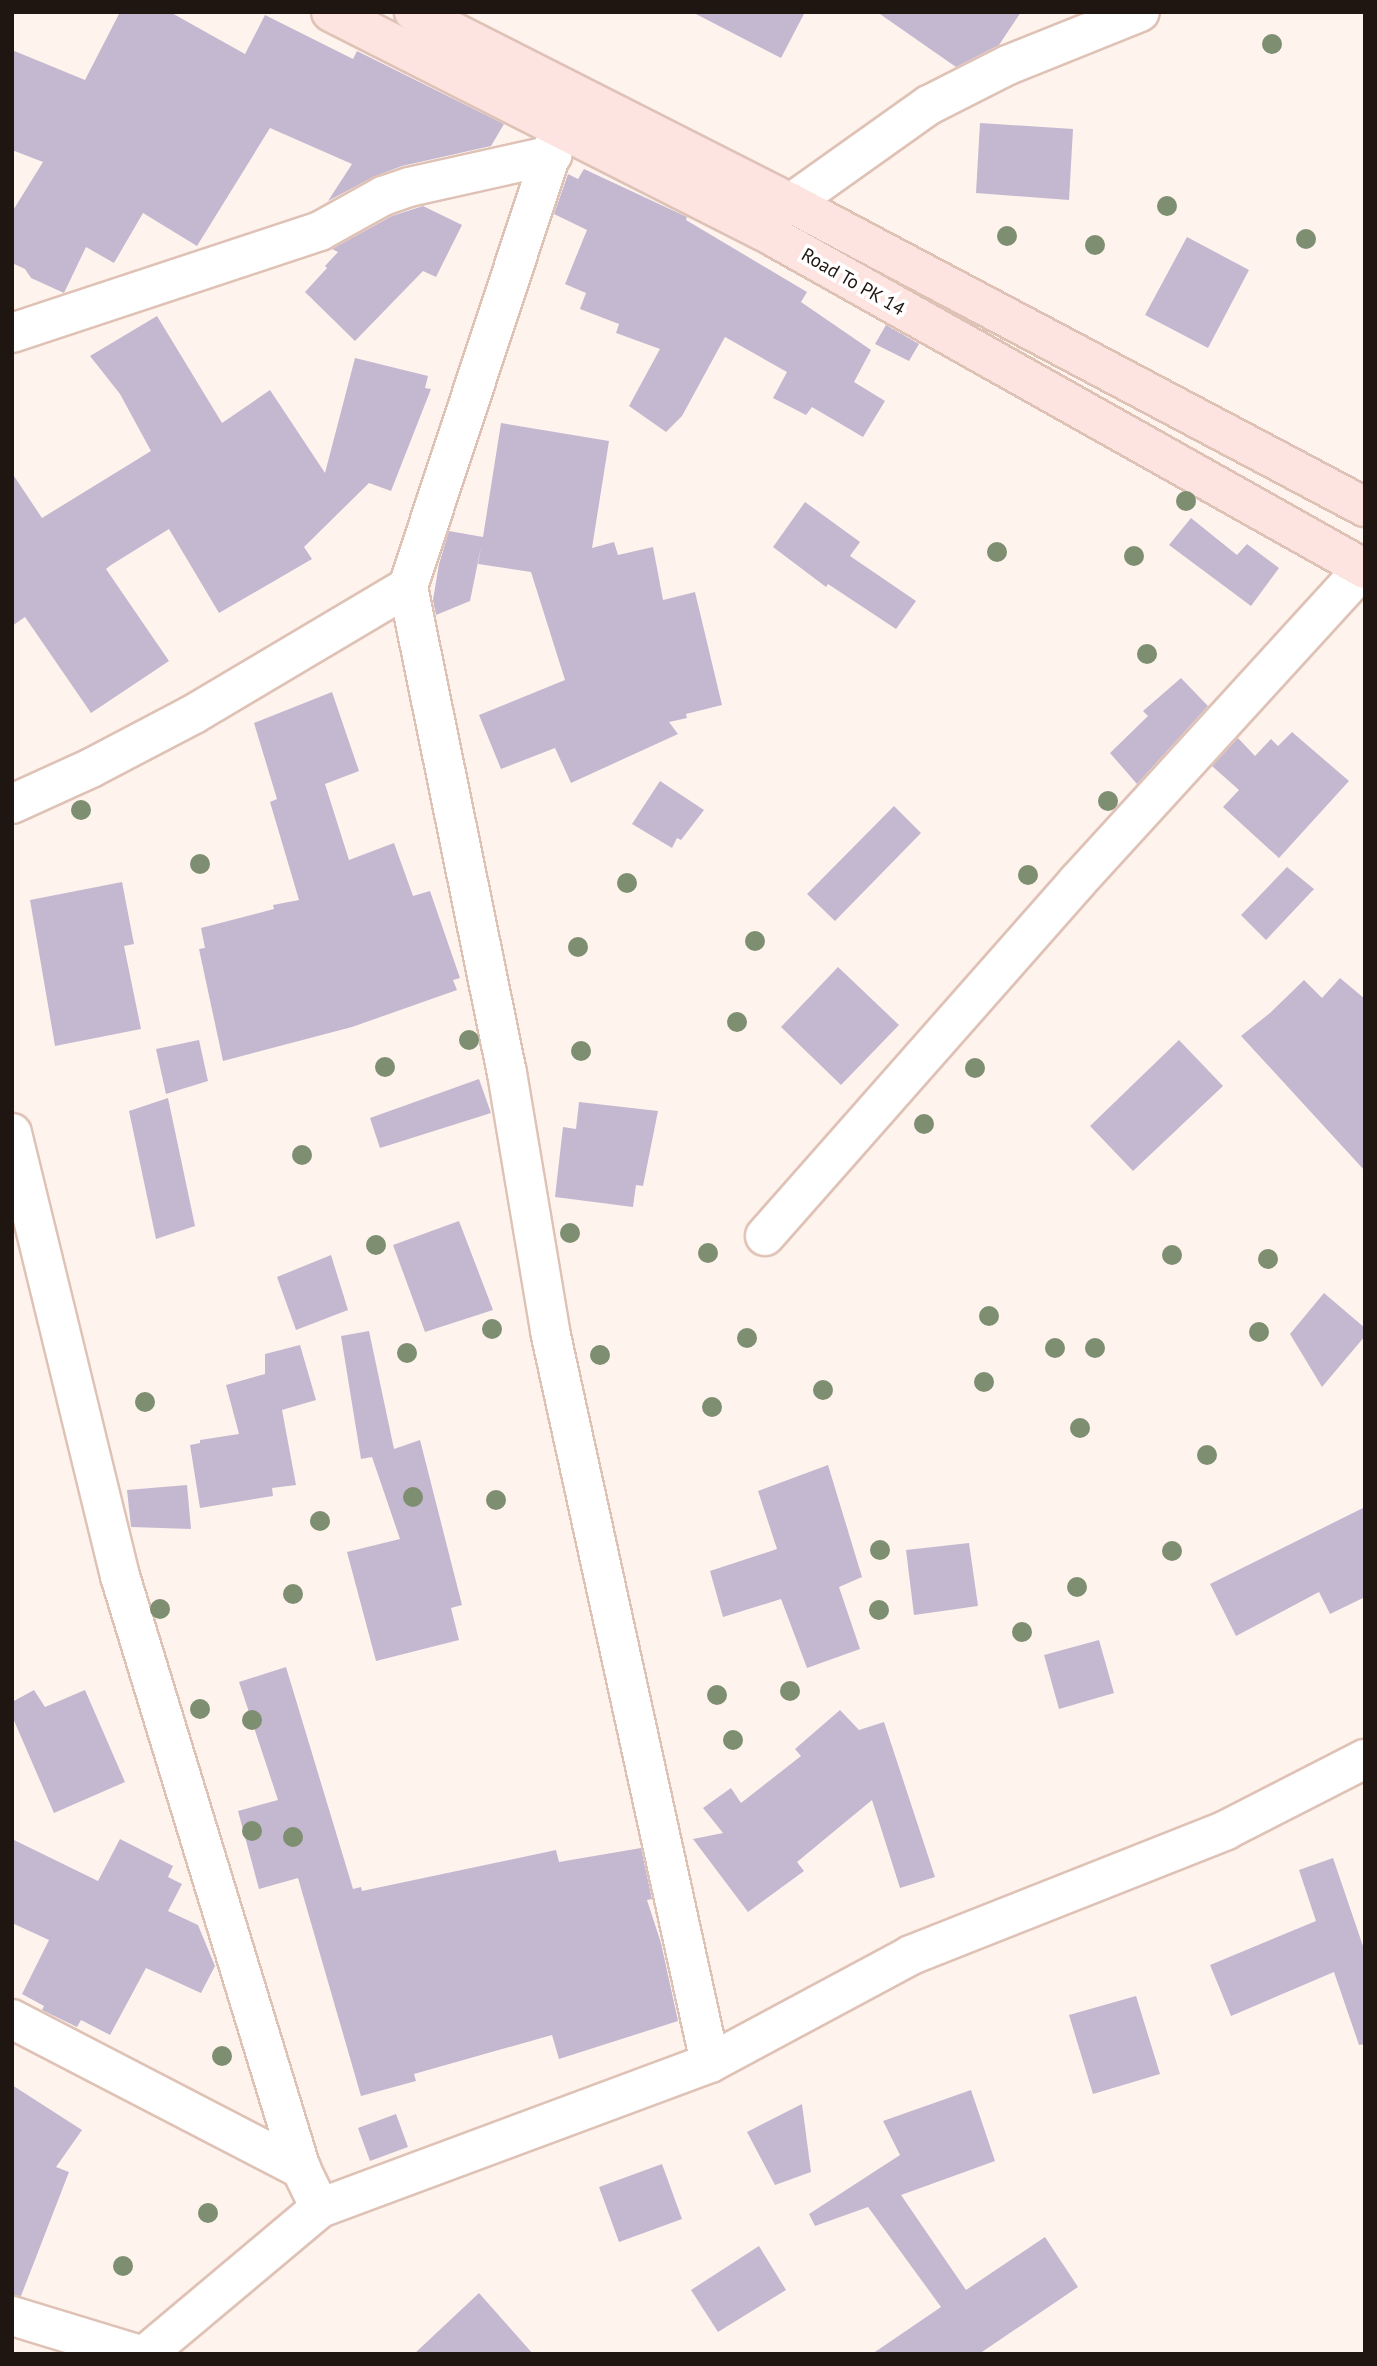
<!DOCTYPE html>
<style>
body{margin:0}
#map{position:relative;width:1377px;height:2366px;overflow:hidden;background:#fff3ee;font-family:"PT Sans",sans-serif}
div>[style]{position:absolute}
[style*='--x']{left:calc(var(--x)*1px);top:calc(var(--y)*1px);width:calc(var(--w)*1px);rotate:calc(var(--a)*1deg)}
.building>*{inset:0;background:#c4b8d1}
.roads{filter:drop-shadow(2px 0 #dfc2b6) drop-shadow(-2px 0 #dfc2b6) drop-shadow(0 2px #dfc2b6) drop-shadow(0 -2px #dfc2b6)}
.street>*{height:38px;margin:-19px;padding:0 19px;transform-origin:19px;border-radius:19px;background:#fff}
.secondary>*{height:38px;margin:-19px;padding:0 19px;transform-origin:19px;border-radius:19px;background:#fee4e0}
.trees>*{width:20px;height:20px;margin:-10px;border-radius:50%;background:#7e8e70}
span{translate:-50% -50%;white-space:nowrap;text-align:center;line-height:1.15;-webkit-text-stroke:7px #fff;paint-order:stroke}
.street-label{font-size:19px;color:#201611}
.frame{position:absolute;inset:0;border:14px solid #201611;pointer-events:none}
</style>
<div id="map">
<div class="building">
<div style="clip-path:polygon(120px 12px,170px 12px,245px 54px,265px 15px,353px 59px,357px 51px,504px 124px,491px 146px,402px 166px,373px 177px,328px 201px,352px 164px,270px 128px,197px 246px,143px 213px,114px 263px,86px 247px,64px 293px,31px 278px,25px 269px,12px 263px,12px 212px,43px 162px,12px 150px,12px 50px,85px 80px)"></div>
<div style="clip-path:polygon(692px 12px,805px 12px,781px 58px)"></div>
<div style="clip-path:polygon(877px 12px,1021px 12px,999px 45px,956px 67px)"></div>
<div style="clip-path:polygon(980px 123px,1073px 129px,1069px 200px,976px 193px)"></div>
<div style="clip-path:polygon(584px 169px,687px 217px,686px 220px,807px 292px,801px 302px,871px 350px,854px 382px,885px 401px,863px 437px,812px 407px,806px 415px,773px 398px,787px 372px,725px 337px,682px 416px,666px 432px,629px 406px,660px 349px,616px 333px,619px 324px,580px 309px,586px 293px,565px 284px,587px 230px,554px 214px,568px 174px,578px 179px)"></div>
<div style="clip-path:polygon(423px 206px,462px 225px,436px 277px,423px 271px,355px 341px,305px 292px,327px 268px,325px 266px,338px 252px,332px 249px,392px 216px)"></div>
<div style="clip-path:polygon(1187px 237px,1249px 270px,1208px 348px,1145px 315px)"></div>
<div style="clip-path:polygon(157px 316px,222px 423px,270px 390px,325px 473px,355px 358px,428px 376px,425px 388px,431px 389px,391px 491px,369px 483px,304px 547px,312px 559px,219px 613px,169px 529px,111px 565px,106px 569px,169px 661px,91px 713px,25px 617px,12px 626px,12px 473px,42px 518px,151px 451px,120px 394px,90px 356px)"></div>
<div style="clip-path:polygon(886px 325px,919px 344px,909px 361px,875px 344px)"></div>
<div style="clip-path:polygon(501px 423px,609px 441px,592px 548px,614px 542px,618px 555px,653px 547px,663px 600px,695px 592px,722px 705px,686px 714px,687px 718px,669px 722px,678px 734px,571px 783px,555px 748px,501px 769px,479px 715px,565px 680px,531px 572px,478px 564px,481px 547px,470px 601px,436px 615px,433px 600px,439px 564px,449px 531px,483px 537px)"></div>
<div style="clip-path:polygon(805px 502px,860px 542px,850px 556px,916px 601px,896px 629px,828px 584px,826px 587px,773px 547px)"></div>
<div style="clip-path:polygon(1191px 518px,1237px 555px,1247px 544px,1279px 568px,1251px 606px,1169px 545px)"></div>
<div style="clip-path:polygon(1181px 678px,1208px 706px,1137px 784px,1110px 753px,1148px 716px,1143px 711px)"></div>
<div style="clip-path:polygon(332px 692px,359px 771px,325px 784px,349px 860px,394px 843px,413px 896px,430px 891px,460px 978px,453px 980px,457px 990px,352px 1027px,223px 1061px,199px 949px,205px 948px,201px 928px,274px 909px,273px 905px,299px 900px,270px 802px,277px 799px,254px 723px)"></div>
<div style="clip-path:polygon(1292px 732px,1349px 781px,1279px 858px,1223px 807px,1239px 790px,1212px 766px,1238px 738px,1255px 756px,1271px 739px,1278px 746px)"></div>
<div style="clip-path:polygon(660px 781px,704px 810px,681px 840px,677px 838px,672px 848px,632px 824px)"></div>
<div style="clip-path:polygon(894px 806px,921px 833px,835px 921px,807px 894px)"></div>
<div style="clip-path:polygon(1287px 867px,1314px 889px,1266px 940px,1241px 915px)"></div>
<div style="clip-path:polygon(122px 882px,134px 944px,124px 946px,141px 1029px,55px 1046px,30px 900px)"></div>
<div style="clip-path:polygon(838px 967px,899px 1025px,841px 1085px,781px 1027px)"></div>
<div style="clip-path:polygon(1340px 978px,1365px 999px,1365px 1171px,1241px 1036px,1270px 1013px,1304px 980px,1322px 998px)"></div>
<div style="clip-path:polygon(199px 1040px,208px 1081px,166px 1094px,156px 1049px)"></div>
<div style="clip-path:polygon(1179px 1040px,1223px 1086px,1133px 1171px,1090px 1126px)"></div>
<div style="clip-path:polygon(479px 1079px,491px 1113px,380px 1148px,370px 1118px)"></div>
<div style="clip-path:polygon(168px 1098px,195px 1226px,156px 1239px,129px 1111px)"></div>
<div style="clip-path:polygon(579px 1102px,658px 1111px,643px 1186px,636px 1185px,633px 1207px,555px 1197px,563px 1127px,576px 1129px)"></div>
<div style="clip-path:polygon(459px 1221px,493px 1310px,425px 1332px,393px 1245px)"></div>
<div style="clip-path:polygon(331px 1255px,348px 1310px,296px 1330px,277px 1277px)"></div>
<div style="clip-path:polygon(1324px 1293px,1365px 1328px,1365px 1336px,1322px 1387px,1290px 1334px)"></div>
<div style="clip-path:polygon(369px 1331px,394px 1449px,420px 1440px,462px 1605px,451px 1608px,459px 1640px,376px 1661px,347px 1552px,400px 1539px,372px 1457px,361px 1459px,341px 1336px)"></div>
<div style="clip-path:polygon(300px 1345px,316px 1400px,282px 1410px,296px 1485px,272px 1488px,273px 1496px,200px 1508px,190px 1445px,200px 1443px,200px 1440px,239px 1434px,226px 1385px,265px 1374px,265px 1354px)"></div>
<div style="clip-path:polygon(828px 1465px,862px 1577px,839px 1587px,860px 1649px,807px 1668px,781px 1599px,723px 1617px,710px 1571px,777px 1549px,758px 1491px)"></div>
<div style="clip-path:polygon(187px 1485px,191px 1529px,131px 1527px,127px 1490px)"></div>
<div style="clip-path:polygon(1365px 1507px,1365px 1597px,1330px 1614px,1319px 1592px,1236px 1636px,1210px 1584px)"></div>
<div style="clip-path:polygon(969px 1543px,978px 1606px,914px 1615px,906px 1550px)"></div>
<div style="clip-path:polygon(1099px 1640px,1114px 1693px,1059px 1709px,1044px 1655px)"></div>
<div style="clip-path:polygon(286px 1667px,353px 1889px,361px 1887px,362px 1891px,556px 1850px,559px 1862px,641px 1848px,652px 1899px,647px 1900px,661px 1943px,678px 2021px,559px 2059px,552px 2035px,414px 2074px,416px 2081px,361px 2096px,298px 1878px,259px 1889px,238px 1811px,278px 1800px,239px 1682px)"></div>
<div style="clip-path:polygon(34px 1690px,45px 1707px,85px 1690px,125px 1782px,54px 1813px,12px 1716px,12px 1702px)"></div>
<div style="clip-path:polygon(840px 1710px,859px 1730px,884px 1722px,935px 1877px,900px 1888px,872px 1800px,797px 1862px,804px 1871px,748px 1912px,693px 1839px,723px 1833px,703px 1808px,731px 1788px,741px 1803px,801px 1756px,795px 1749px)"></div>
<div style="clip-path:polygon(12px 1839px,98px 1881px,120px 1839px,173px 1866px,168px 1877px,182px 1884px,168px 1911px,198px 1925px,215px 1966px,201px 1993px,146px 1968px,110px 2035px,81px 2020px,77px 2027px,42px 2010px,44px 2006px,22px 1994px,49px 1940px,12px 1923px)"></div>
<div style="clip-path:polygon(1333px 1858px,1365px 1952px,1365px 2044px,1359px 2045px,1334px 1972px,1231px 2016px,1210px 1965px,1316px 1921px,1299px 1870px)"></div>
<div style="clip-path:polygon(1136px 1996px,1160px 2074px,1093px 2094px,1069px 2015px)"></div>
<div style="clip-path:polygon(12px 2085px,82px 2130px,56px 2167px,69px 2172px,21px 2296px,12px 2295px)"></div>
<div style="clip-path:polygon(971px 2090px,995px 2161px,901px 2195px,966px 2290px,1045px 2237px,1078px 2287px,979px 2354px,872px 2354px,941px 2307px,868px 2207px,815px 2226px,809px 2214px,900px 2155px,883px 2121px)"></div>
<div style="clip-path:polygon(802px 2104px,811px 2172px,775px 2185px,747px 2132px)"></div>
<div style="clip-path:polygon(396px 2114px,408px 2147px,370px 2161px,358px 2128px)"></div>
<div style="clip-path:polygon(662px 2164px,682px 2219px,619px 2242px,599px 2187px)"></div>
<div style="clip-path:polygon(759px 2246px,786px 2290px,718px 2332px,691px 2290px)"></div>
<div style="clip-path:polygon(479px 2293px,533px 2354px,414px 2354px)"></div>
</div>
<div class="roads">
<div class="street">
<div style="--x:560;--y:127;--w:484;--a:108.3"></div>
<div style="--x:408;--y:587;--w:496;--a:78.5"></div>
<div style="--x:507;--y:1073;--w:262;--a:80.5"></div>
<div style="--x:550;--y:1331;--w:749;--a:77.67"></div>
<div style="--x:791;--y:203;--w:169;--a:-35.4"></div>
<div style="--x:929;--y:105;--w:89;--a:-26.9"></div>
<div style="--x:1008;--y:65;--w:142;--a:-21.9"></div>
<div style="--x:12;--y:333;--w:324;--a:-18.3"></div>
<div style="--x:320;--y:231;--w:72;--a:-29.1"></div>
<div style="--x:383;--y:196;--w:28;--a:-19"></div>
<div style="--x:409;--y:187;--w:147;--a:-12.6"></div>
<div style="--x:12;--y:804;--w:87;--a:-24.5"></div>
<div style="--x:91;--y:768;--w:116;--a:-27.7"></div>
<div style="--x:194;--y:714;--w:249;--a:-30.7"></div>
<div style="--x:12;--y:1133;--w:456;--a:76.3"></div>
<div style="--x:120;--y:1576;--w:620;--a:73.03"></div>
<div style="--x:301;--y:2169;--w:43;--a:64"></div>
<div style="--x:765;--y:1236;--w:472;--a:-48.6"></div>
<div style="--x:1077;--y:882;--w:425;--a:-47.6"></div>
<div style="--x:12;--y:2019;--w:326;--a:27.4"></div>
<div style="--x:12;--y:2316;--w:131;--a:16.9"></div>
<div style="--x:146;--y:2354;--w:227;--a:-40"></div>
<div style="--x:320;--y:2208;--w:416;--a:-20.4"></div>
<div style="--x:710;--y:2063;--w:228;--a:-28.2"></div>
<div style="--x:911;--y:1955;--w:339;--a:-21.6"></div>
<div style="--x:1226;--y:1830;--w:156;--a:-27.1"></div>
</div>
<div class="secondary">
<div style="--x:331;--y:12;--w:497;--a:26.9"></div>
<div style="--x:774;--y:237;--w:678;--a:29.33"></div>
<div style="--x:414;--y:12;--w:423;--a:26.9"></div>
<div style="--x:791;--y:203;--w:650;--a:27.91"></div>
</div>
</div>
<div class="trees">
<div style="left:1272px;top:44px"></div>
<div style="left:1167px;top:206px"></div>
<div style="left:1007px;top:236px"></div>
<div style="left:1306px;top:239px"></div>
<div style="left:1095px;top:245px"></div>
<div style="left:1186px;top:501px"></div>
<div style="left:997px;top:552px"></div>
<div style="left:1134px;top:556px"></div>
<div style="left:1147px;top:654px"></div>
<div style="left:1108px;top:801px"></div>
<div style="left:81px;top:810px"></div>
<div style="left:200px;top:864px"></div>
<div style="left:1028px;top:875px"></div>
<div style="left:627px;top:883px"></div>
<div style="left:755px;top:941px"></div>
<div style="left:578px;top:947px"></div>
<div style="left:737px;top:1022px"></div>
<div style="left:469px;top:1040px"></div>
<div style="left:581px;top:1051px"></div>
<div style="left:385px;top:1067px"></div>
<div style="left:975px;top:1068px"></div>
<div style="left:924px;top:1124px"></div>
<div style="left:302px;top:1155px"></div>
<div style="left:570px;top:1233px"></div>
<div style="left:376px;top:1245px"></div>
<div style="left:708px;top:1253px"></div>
<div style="left:1172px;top:1255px"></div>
<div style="left:1268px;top:1259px"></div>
<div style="left:989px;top:1316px"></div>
<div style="left:492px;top:1329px"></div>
<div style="left:1259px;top:1332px"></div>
<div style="left:747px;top:1338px"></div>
<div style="left:1055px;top:1348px"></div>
<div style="left:1095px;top:1348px"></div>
<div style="left:407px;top:1353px"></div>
<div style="left:600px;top:1355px"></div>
<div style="left:984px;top:1382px"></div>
<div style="left:823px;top:1390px"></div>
<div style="left:145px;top:1402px"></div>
<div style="left:712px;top:1407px"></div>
<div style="left:1080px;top:1428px"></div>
<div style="left:1207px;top:1455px"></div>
<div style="left:413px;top:1497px"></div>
<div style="left:496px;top:1500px"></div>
<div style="left:320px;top:1521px"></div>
<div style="left:880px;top:1550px"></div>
<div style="left:1172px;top:1551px"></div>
<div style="left:1077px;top:1587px"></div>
<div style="left:293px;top:1594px"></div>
<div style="left:160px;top:1609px"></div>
<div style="left:879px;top:1610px"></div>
<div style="left:1022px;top:1632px"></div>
<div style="left:790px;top:1691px"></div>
<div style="left:717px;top:1695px"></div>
<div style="left:200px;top:1709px"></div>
<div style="left:252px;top:1720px"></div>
<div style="left:733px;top:1740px"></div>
<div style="left:252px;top:1831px"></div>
<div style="left:293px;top:1837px"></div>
<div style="left:222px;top:2056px"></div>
<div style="left:208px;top:2213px"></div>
<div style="left:123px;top:2266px"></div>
</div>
<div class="street-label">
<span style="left:853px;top:282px;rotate:30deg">Road To PK 14</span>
</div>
<div class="frame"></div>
</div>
